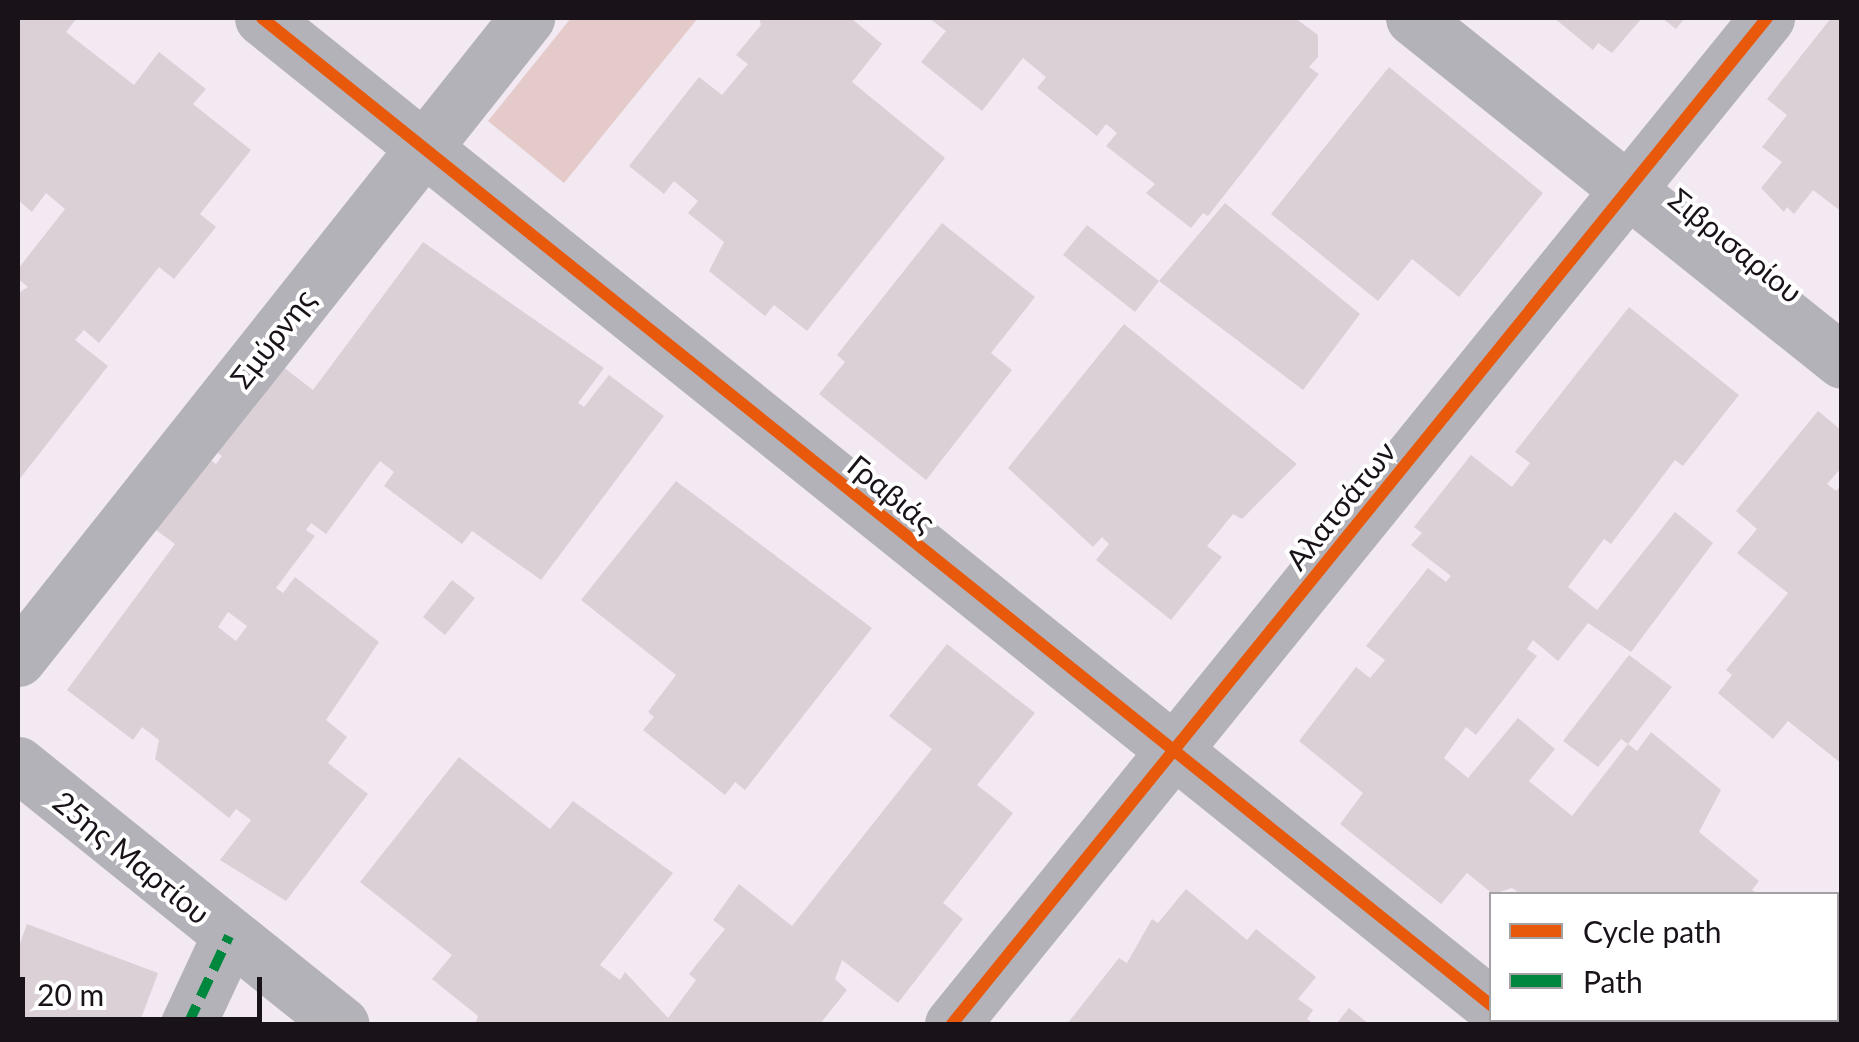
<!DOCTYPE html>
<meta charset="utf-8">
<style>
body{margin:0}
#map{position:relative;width:1859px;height:1042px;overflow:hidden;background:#f3e9f2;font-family:Lato,sans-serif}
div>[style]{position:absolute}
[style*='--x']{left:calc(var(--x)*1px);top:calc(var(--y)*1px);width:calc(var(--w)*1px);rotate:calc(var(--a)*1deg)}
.green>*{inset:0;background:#e4cac9}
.building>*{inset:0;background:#dad0d6}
.minor>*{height:55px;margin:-27.5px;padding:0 27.5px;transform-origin:27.5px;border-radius:27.5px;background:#b4b2b9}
.quiet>*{height:10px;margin-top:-5px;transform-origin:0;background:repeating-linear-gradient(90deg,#00873e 0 20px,transparent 0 30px)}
.cycleway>*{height:12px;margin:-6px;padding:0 6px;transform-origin:6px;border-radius:6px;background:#e8590c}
span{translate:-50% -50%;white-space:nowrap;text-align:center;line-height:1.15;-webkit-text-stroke:8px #fff;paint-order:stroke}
.street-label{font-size:30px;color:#191319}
.frame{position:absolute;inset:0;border:20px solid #191319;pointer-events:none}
.legend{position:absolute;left:1489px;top:892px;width:350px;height:130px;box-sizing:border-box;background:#fff;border:2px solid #a3a1a3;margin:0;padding:12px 18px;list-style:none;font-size:30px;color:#191319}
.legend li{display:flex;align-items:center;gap:20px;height:50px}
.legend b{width:50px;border:2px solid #a3a1a3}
.scale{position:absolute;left:20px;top:977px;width:242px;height:45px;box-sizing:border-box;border:5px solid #191319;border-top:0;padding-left:12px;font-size:30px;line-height:35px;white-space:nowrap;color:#191319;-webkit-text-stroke:8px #fff;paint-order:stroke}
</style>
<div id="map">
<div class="green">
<div style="clip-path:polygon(571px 18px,698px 18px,564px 183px,488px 121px)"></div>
</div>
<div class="building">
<div style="clip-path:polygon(18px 18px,77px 18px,66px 32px,134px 85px,159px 52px,206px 89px,193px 104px,251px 150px,200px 214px,216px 227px,174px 279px,159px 267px,99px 343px,84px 330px,75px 340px,108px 366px,18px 481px,18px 293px,28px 287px,18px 279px,18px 269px,65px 209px,46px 193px,32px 212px,18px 200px)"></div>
<div style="clip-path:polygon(759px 18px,851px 18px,882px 44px,852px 82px,945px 158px,807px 331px,774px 305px,765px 316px,709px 271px,724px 242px,688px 213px,698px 201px,674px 181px,664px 194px,629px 166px,699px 77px,722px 95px,748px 64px,736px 55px,761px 25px)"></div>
<div style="clip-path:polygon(929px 18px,1295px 18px,1318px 35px,1318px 57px,1309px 67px,1319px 74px,1208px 216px,1203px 213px,1191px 228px,1146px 193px,1155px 184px,1106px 146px,1117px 133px,1106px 124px,1097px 136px,1037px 88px,1046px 77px,1023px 58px,982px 111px,921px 62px,946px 31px)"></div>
<div style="clip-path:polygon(1554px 18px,1642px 18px,1612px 53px,1598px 43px,1593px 50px)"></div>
<div style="clip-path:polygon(1662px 18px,1685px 18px,1676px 29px)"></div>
<div style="clip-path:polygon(1831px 18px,1842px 18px,1842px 212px,1813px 190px,1794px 214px,1787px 207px,1784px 212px,1761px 188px,1782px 162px,1762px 147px,1787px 115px,1767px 99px)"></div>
<div style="clip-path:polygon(1389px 67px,1543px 193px,1459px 297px,1412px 259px,1378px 301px,1271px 214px)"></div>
<div style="clip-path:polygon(1225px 203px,1360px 314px,1303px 390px,1159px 281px,1135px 312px,1063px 255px,1087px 225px,1159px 281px)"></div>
<div style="clip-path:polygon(942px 223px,1035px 297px,991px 353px,1012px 370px,926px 480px,819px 394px,845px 362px,837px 355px)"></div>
<div style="clip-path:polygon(evenodd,423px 242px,604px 368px,578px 403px,584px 407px,609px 375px,664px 416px,541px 580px,472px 531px,462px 544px,384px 486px,394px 472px,380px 461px,326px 534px,311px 523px,306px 530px,315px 536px,276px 588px,283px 593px,295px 577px,379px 642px,326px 720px,347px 737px,328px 763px,368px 794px,286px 901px,220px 860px,251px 820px,236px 809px,229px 818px,155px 759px,159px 740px,142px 727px,133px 740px,67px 690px,175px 544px,152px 527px,205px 456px,216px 464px,222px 456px,213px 449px,278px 363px,313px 390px,423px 242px,228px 612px,247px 626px,236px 641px,218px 627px,228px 612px)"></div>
<div style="clip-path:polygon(1629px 307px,1739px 395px,1683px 466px,1675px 460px,1611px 544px,1604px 539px,1568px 587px,1597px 610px,1675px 512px,1713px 543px,1631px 652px,1588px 623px,1558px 661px,1533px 640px,1527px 649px,1537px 656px,1476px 735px,1466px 727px,1444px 758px,1468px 778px,1518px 718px,1555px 749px,1529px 781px,1572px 816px,1628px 744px,1621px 739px,1598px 767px,1563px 741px,1629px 655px,1672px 687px,1628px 744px,1637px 751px,1651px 732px,1721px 790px,1699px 832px,1759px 881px,1752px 890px,1758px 894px,1521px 894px,1512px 888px,1493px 894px,1467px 873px,1441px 904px,1340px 824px,1363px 793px,1299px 741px,1356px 667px,1370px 678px,1385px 660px,1366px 646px,1428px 568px,1446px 582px,1451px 576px,1411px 545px,1422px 533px,1414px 527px,1471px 455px,1512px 487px,1530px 463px,1515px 452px)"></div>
<div style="clip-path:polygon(1124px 324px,1297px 464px,1242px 519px,1233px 514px,1207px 546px,1222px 557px,1171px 620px,1096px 560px,1109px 544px,1102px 537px,1093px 547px,1008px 468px)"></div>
<div style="clip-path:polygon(1818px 411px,1841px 430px,1842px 467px,1827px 484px,1836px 491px,1842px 484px,1842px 764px,1788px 721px,1773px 739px,1718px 693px,1732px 675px,1726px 670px,1788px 593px,1737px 553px,1757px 529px,1736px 511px)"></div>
<div style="clip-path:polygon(676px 481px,872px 628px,745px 790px,735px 782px,725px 795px,643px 730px,654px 717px,648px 712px,676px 675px,581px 600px)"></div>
<div style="clip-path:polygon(452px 580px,475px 598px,445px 635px,423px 617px)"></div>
<div style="clip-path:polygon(947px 644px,1035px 713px,977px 785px,1013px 813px,943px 903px,963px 919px,898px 1003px,842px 960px,835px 979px,847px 990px,820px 1024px,475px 1024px,478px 1016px,432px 979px,452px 955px,360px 882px,459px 757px,550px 829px,573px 801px,673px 873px,600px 965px,620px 980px,625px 972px,668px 1018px,696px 980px,689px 974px,725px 929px,713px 920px,739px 884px,792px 926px,932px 749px,889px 716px)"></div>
<div style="clip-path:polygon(1186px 889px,1247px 940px,1256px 929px,1316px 977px,1298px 999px,1313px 1010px,1307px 1019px,1314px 1024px,1067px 1024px,1119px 958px,1127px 963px,1152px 919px,1158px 923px)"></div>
<div style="clip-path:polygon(27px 924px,158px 973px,139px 1024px,18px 1024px,18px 949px)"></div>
<div style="clip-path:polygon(1836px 944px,1842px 1024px,1689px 1020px,1836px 1020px)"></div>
<div style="clip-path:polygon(1349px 1008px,1369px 1024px,1336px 1024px)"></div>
<div style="clip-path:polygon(1641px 1020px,1677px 1020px,1673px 1024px)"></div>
</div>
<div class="minor">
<div style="--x:262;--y:18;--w:1578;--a:38.77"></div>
<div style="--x:1413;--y:18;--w:549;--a:38.64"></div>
<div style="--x:18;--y:659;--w:819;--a:-51.55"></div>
<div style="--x:18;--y:764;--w:415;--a:38.8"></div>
<div style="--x:188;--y:1024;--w:97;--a:-65"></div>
<div style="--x:952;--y:1024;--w:1295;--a:-50.99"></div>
</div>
<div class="quiet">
<div style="--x:188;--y:1024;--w:97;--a:-65"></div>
</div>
<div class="cycleway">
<div style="--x:262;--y:18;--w:1578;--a:38.77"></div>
<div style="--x:952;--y:1024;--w:1295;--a:-50.99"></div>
</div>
<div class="street-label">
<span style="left:1736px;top:245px;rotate:39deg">Σιβρισαρίου</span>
<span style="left:272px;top:338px;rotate:-52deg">Σμύρνης</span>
<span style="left:892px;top:493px;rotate:39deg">Γραβιάς</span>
<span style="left:1340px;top:505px;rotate:-51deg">Αλατσάτων</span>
<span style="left:132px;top:857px;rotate:39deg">25ης Μαρτίου</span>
</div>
<div class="frame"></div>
<ul class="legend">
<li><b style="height:12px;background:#e8590c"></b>Cycle path</li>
<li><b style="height:12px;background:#00873e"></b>Path</li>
</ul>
<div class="scale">20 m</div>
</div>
